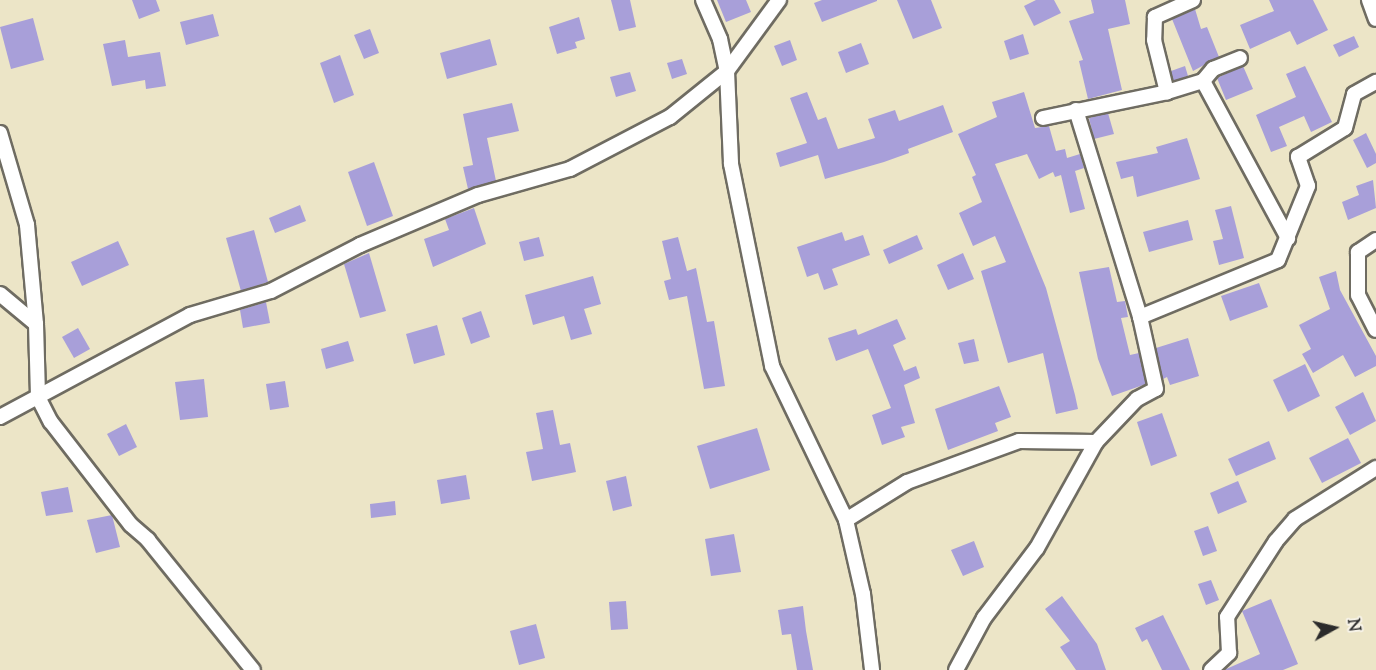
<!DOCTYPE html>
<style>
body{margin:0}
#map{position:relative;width:1376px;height:670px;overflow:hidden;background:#ece5c7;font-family:"Sorts Mill Goudy",serif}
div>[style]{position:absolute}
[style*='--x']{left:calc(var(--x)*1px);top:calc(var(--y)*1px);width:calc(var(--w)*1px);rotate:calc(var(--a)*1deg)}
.building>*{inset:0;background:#a89fd9}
.roads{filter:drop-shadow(2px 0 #6f6c62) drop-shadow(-2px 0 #6f6c62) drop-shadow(0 2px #6f6c62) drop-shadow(0 -2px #6f6c62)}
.minor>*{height:14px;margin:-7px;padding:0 7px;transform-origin:7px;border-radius:7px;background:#fff}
span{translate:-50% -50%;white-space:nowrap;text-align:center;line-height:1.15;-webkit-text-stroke:4.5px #f7f3e8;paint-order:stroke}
.north{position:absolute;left:1304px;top:598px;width:60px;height:60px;-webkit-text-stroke:4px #f7f3e8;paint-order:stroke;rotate:82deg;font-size:16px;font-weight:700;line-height:24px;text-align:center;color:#2b2b2b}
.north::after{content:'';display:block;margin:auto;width:21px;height:27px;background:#2b2b2b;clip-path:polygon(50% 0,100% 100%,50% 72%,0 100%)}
</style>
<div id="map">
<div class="building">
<div style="clip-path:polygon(132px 0,156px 0,160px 11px,139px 19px)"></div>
<div style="clip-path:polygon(611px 0,630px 0,636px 27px,619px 31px)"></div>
<div style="clip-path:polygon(717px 0,746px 0,751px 12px,726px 22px)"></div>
<div style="clip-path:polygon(822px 0,877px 0,877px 1px,822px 22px,814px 3px)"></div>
<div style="clip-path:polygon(897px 0,931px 0,942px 28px,913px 39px)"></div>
<div style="clip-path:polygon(1036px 0,1054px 0,1061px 13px,1034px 26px,1024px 6px)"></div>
<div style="clip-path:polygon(1091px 0,1125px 0,1130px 24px,1108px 29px,1122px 90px,1088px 99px,1079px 61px,1083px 60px,1069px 21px,1094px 13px)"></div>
<div style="clip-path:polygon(1269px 0,1313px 0,1328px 30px,1297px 45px,1290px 31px,1250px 49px,1240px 25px,1274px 11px)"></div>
<div style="clip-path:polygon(1195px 9px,1201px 29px,1207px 27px,1219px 57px,1193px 71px,1172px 19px)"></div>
<div style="clip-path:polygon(213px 14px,219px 36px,186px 45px,180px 22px)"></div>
<div style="clip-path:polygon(579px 17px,585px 39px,575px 42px,577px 48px,557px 54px,549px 27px)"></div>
<div style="clip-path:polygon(33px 18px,44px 60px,11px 69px,0 27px)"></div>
<div style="clip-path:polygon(370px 29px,379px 53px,364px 59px,354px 35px)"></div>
<div style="clip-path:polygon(1023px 34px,1029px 54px,1010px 60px,1004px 41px)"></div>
<div style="clip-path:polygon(1354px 36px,1359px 47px,1339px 57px,1333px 45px)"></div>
<div style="clip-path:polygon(490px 39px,497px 65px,447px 79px,440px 53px)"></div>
<div style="clip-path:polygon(125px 40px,128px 57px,160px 52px,166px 86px,146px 89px,145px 80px,112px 86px,103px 44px)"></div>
<div style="clip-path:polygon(790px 40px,797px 60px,782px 66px,774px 46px)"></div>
<div style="clip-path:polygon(861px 43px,869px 64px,846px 73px,838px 52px)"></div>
<div style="clip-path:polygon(340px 55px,354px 95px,334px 103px,320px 63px)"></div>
<div style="clip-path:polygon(682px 59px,687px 74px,672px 79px,667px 63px)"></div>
<div style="clip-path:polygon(1185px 66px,1188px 76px,1173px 81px,1171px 71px)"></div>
<div style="clip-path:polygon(1243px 66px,1253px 89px,1226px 100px,1217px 78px)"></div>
<div style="clip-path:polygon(1305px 66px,1332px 122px,1311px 132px,1304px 116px,1279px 127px,1287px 146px,1271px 152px,1256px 115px,1296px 97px,1286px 74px)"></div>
<div style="clip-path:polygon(630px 72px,636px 91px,616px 97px,610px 77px)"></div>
<div style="clip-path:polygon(807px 92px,818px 120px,826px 117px,838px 149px,875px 138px,868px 119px,895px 110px,899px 121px,943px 105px,953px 132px,908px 149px,909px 153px,884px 162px,825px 179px,818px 155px,780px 167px,776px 153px,807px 143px,790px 98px)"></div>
<div style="clip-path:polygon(1024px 92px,1035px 128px,1049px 126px,1056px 151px,1065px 149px,1067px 158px,1080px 154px,1084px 168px,1075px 171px,1085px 209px,1070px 213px,1061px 175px,1055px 177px,1053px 172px,1039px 179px,1027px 154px,995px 164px,1046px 288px,1075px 395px,1078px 409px,1056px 414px,1043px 353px,1008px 363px,981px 271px,1006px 262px,995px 236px,973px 246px,959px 213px,982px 202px,972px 177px,976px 175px,958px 134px,997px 117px,992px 102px)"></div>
<div style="clip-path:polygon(512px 103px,519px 131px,487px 138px,496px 181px,468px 189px,463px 167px,473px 165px,463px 114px)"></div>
<div style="clip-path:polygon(1108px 113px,1114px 134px,1094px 139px,1089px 118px)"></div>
<div style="clip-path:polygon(1366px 133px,1376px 154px,1376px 163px,1367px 168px,1353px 140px)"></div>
<div style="clip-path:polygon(1187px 138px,1200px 179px,1137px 197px,1133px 176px,1121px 179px,1116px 162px,1158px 153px,1156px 147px)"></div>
<div style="clip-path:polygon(374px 162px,393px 216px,367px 226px,348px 172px)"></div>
<div style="clip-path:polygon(1373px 180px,1376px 208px,1348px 220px,1342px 202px,1359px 195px,1356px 186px)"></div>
<div style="clip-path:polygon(300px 205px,306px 221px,275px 233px,269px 218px)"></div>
<div style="clip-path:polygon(1231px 206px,1244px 258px,1219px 265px,1213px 241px,1223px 239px,1215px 210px)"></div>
<div style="clip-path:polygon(474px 208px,486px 244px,433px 267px,424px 239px,449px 230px,445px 219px)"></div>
<div style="clip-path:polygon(1188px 220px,1193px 240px,1149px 252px,1143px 232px)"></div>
<div style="clip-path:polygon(254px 230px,268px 282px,241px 291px,226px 238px)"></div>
<div style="clip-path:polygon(842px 232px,845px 241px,863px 235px,870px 255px,832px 269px,838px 285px,824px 290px,818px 273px,807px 277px,797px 247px)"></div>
<div style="clip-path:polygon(917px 235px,923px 249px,889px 264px,883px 250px)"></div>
<div style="clip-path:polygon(539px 237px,544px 256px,524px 261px,519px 242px)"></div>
<div style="clip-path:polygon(678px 237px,687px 271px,696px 268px,707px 322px,714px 321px,725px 386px,704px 389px,687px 296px,669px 300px,664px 281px,671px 279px,662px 241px)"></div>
<div style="clip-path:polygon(118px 241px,129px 265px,82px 286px,71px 262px)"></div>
<div style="clip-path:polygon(369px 253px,386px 311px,360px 318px,344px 264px)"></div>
<div style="clip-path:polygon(963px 253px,974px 279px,948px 290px,937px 265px)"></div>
<div style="clip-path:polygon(1109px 267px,1117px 302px,1125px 301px,1128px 317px,1121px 318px,1130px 355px,1139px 353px,1146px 384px,1112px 396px,1098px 359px,1079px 272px)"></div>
<div style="clip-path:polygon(1336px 271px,1340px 290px,1376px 356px,1376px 366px,1355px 377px,1343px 355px,1313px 373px,1302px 354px,1311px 349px,1299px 325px,1330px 309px,1319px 277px)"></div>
<div style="clip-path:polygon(593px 276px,601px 304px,584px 309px,592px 334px,571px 340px,564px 316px,533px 325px,525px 295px)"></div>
<div style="clip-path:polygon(1259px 283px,1268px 307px,1230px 321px,1221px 296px)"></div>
<div style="clip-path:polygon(266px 302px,270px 323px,243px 328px,240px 310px)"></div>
<div style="clip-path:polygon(481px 311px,490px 337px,471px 344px,462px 318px)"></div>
<div style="clip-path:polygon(897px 319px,906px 339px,893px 345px,904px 371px,916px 366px,920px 378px,904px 385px,915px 423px,901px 427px,905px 437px,882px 445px,872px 415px,891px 408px,868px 349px,836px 361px,828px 338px,856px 329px,858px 335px)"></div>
<div style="clip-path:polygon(437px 325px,445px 355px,414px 364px,406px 334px)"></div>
<div style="clip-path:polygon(78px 328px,90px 349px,74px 358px,62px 337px)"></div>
<div style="clip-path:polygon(1188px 338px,1199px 376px,1170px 385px,1167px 377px,1163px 379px,1156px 348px)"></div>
<div style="clip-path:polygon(974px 339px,979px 361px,964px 364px,958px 343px)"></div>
<div style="clip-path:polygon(348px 341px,354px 361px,326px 369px,321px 349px)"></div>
<div style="clip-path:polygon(1305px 364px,1320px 396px,1288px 412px,1273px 380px)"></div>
<div style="clip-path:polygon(204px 379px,208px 417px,180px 420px,175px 382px)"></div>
<div style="clip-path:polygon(285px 381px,289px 407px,270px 410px,266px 384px)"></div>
<div style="clip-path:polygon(999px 386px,1011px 417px,995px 423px,998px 431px,948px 450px,935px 409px)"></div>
<div style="clip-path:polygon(1363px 392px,1376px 421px,1350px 435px,1335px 407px)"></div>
<div style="clip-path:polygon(553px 410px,560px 445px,570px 443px,576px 472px,532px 481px,526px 452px,543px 449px,536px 413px)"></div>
<div style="clip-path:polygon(1162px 413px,1177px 456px,1151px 466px,1137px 422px)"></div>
<div style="clip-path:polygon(126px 424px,137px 447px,119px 456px,107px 434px)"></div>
<div style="clip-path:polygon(757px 428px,770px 470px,710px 489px,697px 446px)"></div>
<div style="clip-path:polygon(1348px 438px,1361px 463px,1322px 483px,1309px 458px)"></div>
<div style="clip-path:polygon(1269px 441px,1276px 459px,1236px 476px,1228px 459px)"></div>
<div style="clip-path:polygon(466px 475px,470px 499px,441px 504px,437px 480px)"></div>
<div style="clip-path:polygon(626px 476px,632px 506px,613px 511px,606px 481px)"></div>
<div style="clip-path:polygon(1238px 481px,1247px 502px,1218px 514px,1210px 493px)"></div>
<div style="clip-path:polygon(68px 487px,73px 512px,46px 516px,41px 492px)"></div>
<div style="clip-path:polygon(395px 501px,396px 515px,371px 518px,370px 504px)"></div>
<div style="clip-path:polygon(112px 515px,120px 547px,96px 553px,87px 520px)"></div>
<div style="clip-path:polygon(1208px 526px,1217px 551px,1203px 556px,1194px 531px)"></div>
<div style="clip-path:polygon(734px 534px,741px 572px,711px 576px,705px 539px)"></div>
<div style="clip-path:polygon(974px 541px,984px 567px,963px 576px,951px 550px)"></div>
<div style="clip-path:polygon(1211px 580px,1219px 600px,1206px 605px,1198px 584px)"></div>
<div style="clip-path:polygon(1062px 596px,1097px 644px,1106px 670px,1076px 670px,1060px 647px,1070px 641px,1045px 609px)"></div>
<div style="clip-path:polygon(1271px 599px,1298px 664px,1283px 670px,1224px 670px,1260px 654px,1242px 611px)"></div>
<div style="clip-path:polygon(626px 601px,628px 629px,611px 630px,609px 602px)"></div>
<div style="clip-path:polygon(803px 606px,806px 631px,813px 670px,797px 670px,791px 634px,782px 635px,778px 610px)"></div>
<div style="clip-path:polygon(1163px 615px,1190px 670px,1162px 670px,1147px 639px,1142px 642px,1135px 628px)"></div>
<div style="clip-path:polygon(536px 624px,545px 658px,519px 665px,510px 631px)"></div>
</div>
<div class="roads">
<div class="minor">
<div style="--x:703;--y:0;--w:43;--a:66.4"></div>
<div style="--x:720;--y:39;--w:33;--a:78"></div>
<div style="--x:727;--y:71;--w:93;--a:87.5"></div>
<div style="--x:731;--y:164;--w:206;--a:78.5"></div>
<div style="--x:772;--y:366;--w:171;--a:64.3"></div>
<div style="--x:846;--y:520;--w:76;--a:77.1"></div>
<div style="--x:863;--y:594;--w:77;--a:83.2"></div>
<div style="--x:1193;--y:0;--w:42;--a:155.9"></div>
<div style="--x:1155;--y:17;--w:23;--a:92"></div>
<div style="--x:1154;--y:40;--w:54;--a:76"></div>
<div style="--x:1167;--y:92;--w:38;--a:-17"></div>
<div style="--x:1203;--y:81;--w:16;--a:-50"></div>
<div style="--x:1213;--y:69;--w:29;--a:-22"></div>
<div style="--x:1369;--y:0;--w:20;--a:70"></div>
<div style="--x:1203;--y:81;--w:179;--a:61.6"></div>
<div style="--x:1076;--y:110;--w:217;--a:72.8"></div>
<div style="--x:1043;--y:118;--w:127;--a:-11.8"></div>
<div style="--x:0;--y:133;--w:96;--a:73.6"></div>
<div style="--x:27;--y:225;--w:99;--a:84.8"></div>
<div style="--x:1376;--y:240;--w:22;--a:146"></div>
<div style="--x:1358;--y:252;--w:43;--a:90"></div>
<div style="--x:1358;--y:295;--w:39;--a:63"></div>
<div style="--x:0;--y:294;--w:47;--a:39.8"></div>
<div style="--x:36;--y:324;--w:73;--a:88.4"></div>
<div style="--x:38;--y:397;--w:28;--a:63"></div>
<div style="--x:51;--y:422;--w:130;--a:52.2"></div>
<div style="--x:131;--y:525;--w:23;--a:41"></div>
<div style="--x:148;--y:540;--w:167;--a:51.1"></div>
<div style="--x:0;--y:417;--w:216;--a:-28.2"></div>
<div style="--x:190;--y:315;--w:84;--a:-16.5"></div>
<div style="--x:271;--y:291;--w:100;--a:-27.3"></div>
<div style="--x:360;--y:245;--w:128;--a:-23"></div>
<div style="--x:478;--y:195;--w:96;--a:-15.8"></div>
<div style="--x:570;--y:169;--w:113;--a:-27.5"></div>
<div style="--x:670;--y:117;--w:73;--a:-38.9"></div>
<div style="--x:727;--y:71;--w:88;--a:-53.8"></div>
<div style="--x:846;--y:520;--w:72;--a:-31.9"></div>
<div style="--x:907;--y:482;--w:119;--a:-20.1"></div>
<div style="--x:1019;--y:441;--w:77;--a:0.7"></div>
<div style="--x:1096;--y:442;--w:59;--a:-46.4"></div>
<div style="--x:1137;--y:399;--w:21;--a:-28"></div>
<div style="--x:1156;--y:389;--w:74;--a:-102.5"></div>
<div style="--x:1140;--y:317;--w:149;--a:-22.4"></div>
<div style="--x:1278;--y:260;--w:80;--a:-67.9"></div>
<div style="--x:1308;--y:186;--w:31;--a:-109"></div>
<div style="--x:1298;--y:157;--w:55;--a:-31.7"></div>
<div style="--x:1345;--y:128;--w:35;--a:-75"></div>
<div style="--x:1354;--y:94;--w:25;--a:-29"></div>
<div style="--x:956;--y:670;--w:59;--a:-61.7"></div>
<div style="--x:984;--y:618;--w:88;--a:-52.9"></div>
<div style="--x:1037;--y:548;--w:121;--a:-60.9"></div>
<div style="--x:1211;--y:670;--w:25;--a:-43"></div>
<div style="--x:1229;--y:653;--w:36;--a:-93"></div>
<div style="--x:1227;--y:617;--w:90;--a:-57.2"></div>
<div style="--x:1276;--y:541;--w:29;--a:-49"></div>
<div style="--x:1295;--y:519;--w:96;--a:-32.2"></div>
</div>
</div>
<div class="north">N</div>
</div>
